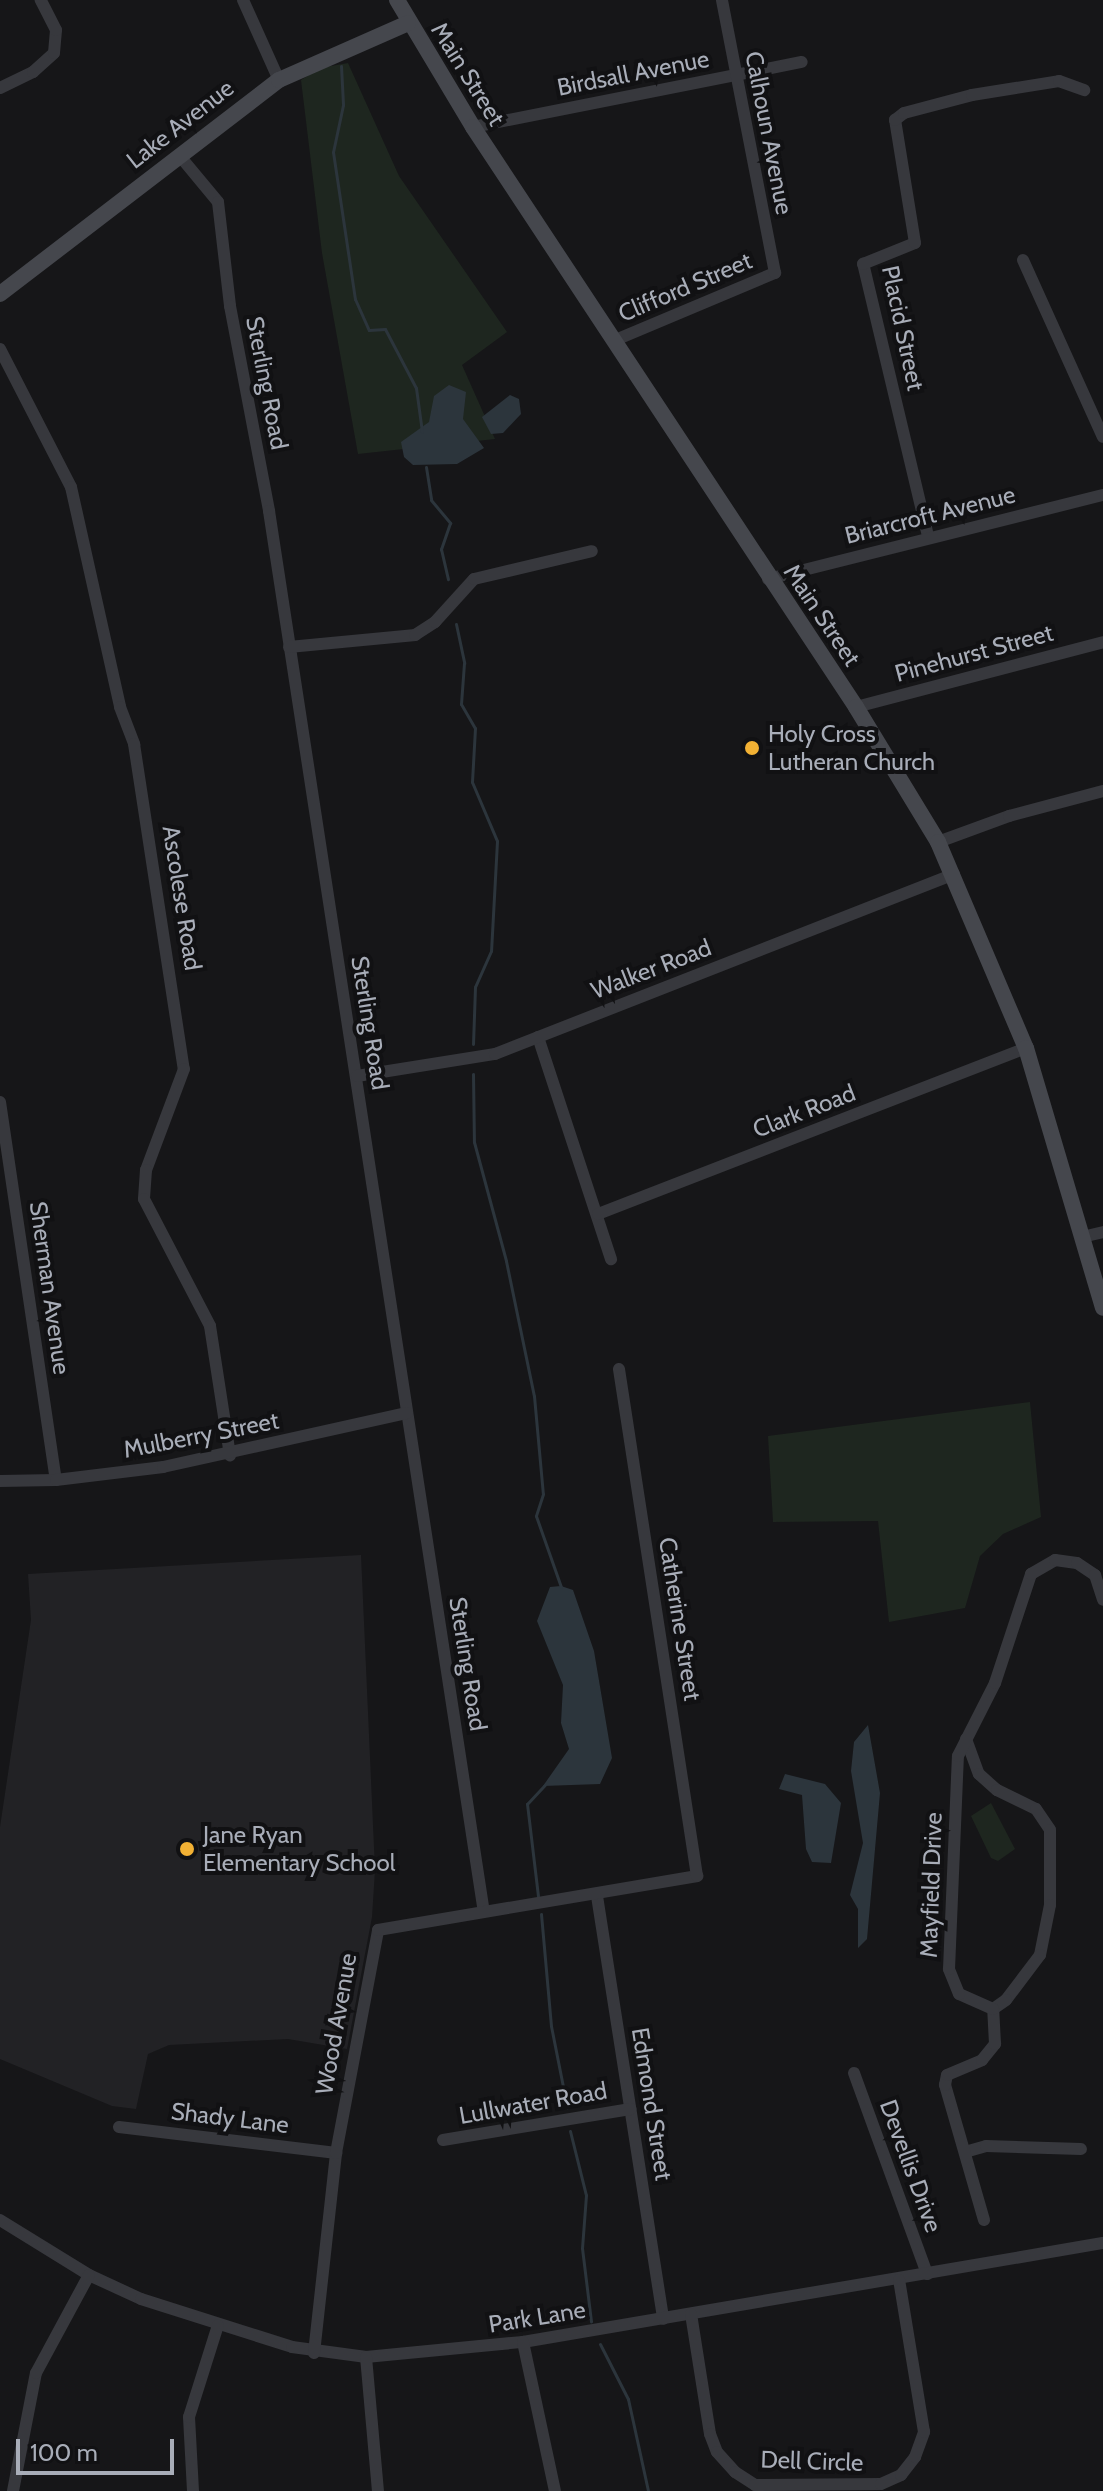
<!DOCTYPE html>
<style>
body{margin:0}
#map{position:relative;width:1103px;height:2491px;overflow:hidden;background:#161618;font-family:Cabin,sans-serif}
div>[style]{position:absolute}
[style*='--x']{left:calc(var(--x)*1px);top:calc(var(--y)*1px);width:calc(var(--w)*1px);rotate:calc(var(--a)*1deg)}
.built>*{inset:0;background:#222225}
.green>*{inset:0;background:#1e261f}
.water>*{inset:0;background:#2c353c}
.stream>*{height:3px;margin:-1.5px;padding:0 1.5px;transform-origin:1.5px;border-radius:1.5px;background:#2c353c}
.street>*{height:12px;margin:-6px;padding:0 6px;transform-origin:6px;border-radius:6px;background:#37383d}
.secondary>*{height:16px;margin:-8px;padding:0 8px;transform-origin:8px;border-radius:8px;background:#45474d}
.dots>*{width:22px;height:22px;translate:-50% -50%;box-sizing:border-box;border:4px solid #111113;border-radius:50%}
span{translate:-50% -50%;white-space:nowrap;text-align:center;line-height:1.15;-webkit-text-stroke:8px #111113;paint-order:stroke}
.street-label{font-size:24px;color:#a8adb8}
.poi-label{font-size:24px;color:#a8adb8}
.left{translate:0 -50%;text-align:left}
.scale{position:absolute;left:16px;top:2439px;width:158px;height:36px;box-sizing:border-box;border:4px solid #a8adb8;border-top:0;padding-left:10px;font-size:24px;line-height:28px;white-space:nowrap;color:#a8adb8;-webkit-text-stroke:6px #111113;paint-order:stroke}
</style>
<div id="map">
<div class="built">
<div style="clip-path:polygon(361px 1555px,375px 1870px,372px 1917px,347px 2049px,288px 2039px,169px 2045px,148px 2054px,136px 2109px,112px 2106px,0 2059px,0 1827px,31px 1620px,28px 1574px)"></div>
</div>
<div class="green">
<div style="clip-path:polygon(348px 63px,399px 176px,507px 332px,462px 365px,495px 439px,358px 454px,322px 253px,301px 80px,320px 68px)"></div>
<div style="clip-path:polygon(1030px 1402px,1041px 1517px,1003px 1534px,980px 1556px,965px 1608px,889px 1622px,878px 1521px,773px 1522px,768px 1436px)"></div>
<div style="clip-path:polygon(991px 1803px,1015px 1849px,998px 1861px,991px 1858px,971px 1816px)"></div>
</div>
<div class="water">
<div style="clip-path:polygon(449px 385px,466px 392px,463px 419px,484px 448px,457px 464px,413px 465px,404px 457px,401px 442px,429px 422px,434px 396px)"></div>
<div style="clip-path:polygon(510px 395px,519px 399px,521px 414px,503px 433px,491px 434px,482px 417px)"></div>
<div style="clip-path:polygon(561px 1586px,573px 1590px,594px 1651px,612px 1758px,600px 1784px,543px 1786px,569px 1749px,561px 1723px,563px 1685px,537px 1621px,550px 1587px)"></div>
<div style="clip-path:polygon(868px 1725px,880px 1793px,867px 1939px,858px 1948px,858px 1909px,850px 1895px,863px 1843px,851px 1771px,854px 1742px)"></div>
<div style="clip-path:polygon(785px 1774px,825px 1784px,841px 1803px,831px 1863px,812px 1862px,806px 1849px,802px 1795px,779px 1789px)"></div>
</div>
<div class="stream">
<div style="--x:341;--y:66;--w:39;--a:87"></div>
<div style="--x:343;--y:105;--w:48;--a:102"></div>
<div style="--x:333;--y:152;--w:149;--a:81.5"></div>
<div style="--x:355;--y:299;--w:34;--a:66"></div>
<div style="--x:369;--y:330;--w:16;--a:-4"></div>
<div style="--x:385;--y:329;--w:67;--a:62.3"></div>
<div style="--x:416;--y:388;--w:44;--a:82.2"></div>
<div style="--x:426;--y:467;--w:33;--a:81"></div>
<div style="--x:431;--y:500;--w:30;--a:50"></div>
<div style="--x:450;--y:523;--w:28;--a:109"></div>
<div style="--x:441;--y:549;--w:31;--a:77"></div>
<div style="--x:456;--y:624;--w:40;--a:78"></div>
<div style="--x:464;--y:663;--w:41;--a:94.2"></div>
<div style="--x:461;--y:704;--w:28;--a:60"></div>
<div style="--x:475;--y:728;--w:54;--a:93.2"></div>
<div style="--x:472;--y:782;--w:64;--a:67"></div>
<div style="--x:497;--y:841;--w:110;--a:93.1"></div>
<div style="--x:491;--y:951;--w:39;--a:114"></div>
<div style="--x:475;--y:987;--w:57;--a:92"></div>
<div style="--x:473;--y:1074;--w:68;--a:89.2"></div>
<div style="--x:474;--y:1142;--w:123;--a:74.9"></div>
<div style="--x:506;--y:1261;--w:138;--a:78.3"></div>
<div style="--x:534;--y:1396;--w:98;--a:84.8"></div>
<div style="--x:543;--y:1494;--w:23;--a:108"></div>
<div style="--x:536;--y:1516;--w:75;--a:70.6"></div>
<div style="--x:538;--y:1896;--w:93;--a:-96.8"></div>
<div style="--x:527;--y:1804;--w:26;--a:-47"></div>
<div style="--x:541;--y:1914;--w:112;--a:84.9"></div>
<div style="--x:551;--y:2026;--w:83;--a:78.8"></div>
<div style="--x:570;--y:2131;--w:66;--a:76"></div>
<div style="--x:586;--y:2195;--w:53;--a:94.3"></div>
<div style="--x:582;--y:2248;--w:74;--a:83"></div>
<div style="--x:600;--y:2344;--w:62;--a:63"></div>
<div style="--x:628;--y:2399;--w:94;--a:77.7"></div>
</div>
<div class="street">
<div style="--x:243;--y:0;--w:88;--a:65.8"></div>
<div style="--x:0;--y:88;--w:37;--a:-26"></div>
<div style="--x:33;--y:72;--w:28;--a:-42"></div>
<div style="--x:54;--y:53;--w:23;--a:-85"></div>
<div style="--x:56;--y:30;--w:34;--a:-117"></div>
<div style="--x:473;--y:127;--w:335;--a:-11.2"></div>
<div style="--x:179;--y:155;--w:61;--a:50.3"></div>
<div style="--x:218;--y:202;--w:105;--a:83.4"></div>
<div style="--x:230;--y:306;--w:209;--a:79.2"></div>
<div style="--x:269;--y:511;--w:1417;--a:81.28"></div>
<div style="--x:1023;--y:260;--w:194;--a:65.7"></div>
<div style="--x:613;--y:341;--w:176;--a:-22.8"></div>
<div style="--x:775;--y:273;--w:278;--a:-101"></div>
<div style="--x:0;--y:349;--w:155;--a:62.8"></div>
<div style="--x:71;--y:487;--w:225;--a:77.4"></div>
<div style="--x:120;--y:707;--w:40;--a:69"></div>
<div style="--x:134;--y:744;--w:329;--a:81.3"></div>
<div style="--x:184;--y:1069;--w:108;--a:110.6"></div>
<div style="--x:146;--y:1170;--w:29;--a:94"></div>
<div style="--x:144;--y:1199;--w:143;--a:62.5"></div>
<div style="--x:210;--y:1326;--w:131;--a:81.2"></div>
<div style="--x:928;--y:536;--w:280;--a:-103.4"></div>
<div style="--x:863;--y:264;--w:56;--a:-22"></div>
<div style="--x:915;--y:243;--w:125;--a:-99.2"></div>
<div style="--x:895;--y:120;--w:11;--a:-38"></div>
<div style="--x:904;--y:113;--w:70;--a:-14.8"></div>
<div style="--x:972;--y:95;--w:88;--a:-9.1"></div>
<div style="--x:1059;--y:81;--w:27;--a:20"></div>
<div style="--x:768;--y:579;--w:345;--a:-14.1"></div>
<div style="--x:289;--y:647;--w:127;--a:-5.4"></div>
<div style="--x:415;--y:635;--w:24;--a:-33"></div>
<div style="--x:435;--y:622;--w:58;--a:-47.8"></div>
<div style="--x:474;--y:579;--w:121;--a:-13.3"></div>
<div style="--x:856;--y:707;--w:255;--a:-14.7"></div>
<div style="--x:938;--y:842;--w:76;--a:-20.1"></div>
<div style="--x:1009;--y:816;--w:97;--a:-14.9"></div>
<div style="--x:538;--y:1037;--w:234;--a:71.8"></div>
<div style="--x:357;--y:1076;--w:140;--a:-9.1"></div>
<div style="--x:495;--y:1054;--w:493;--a:-21.4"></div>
<div style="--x:0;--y:1102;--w:382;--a:81.6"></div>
<div style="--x:598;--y:1214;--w:459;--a:-21.2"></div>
<div style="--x:1082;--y:1237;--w:22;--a:-13"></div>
<div style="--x:0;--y:1481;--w:56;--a:-1"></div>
<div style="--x:56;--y:1480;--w:108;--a:-6.9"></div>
<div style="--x:163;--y:1467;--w:250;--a:-12.5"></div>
<div style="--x:966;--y:1739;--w:37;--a:70"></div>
<div style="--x:979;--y:1774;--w:24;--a:42"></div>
<div style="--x:997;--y:1790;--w:43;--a:26"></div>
<div style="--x:1036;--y:1809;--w:25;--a:56"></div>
<div style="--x:1050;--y:1830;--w:75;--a:90"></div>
<div style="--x:1050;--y:1905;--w:51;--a:101.3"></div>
<div style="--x:1040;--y:1955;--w:56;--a:127.1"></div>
<div style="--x:1006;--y:2000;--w:16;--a:145"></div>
<div style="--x:597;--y:1896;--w:428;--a:81.1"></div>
<div style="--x:854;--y:2073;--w:214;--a:70"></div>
<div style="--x:119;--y:2127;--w:219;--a:6.8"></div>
<div style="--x:443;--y:2140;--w:190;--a:-9.4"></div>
<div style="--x:965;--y:2152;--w:22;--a:-16"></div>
<div style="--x:986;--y:2146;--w:95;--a:1.8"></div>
<div style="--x:0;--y:2220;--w:105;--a:31.7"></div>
<div style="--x:89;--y:2275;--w:57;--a:24.8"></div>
<div style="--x:141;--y:2299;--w:158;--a:17.6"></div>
<div style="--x:292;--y:2347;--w:75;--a:7.7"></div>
<div style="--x:366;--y:2357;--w:158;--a:-5.5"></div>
<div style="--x:523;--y:2342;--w:588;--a:-9.69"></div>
<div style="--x:984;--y:2220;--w:141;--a:-106.1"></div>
<div style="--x:945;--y:2085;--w:10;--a:-79"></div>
<div style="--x:947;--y:2075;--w:38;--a:-23"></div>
<div style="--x:982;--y:2060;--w:21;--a:-51"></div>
<div style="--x:995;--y:2044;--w:35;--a:-93"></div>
<div style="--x:993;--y:2009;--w:37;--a:-156"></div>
<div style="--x:959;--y:1994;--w:27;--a:-112"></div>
<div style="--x:949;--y:1969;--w:213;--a:-87.6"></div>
<div style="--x:958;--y:1756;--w:82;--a:-63.1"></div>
<div style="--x:995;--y:1683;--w:115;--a:-71.7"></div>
<div style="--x:1031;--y:1574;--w:28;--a:-30"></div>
<div style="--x:1055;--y:1560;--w:22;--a:8"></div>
<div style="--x:1077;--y:1563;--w:22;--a:34"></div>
<div style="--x:1095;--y:1575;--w:26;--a:72"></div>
<div style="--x:691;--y:2314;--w:121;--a:81"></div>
<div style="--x:710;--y:2434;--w:19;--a:69"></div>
<div style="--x:717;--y:2452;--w:27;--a:48"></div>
<div style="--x:735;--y:2472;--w:24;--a:33"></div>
<div style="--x:755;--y:2485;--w:126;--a:-0.5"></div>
<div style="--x:881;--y:2484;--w:22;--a:-24"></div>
<div style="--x:901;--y:2475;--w:23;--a:-52"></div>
<div style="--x:915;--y:2457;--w:27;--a:-70"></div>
<div style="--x:924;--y:2432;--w:154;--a:-99.3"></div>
<div style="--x:523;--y:2342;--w:152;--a:77.9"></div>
<div style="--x:314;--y:2353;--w:201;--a:-83.7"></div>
<div style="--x:336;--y:2153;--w:227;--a:-79.3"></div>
<div style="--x:378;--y:1930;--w:324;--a:-9.6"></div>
<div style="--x:697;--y:1876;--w:513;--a:-98.75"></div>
<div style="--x:366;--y:2357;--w:135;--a:84.9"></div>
<div style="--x:13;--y:2491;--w:120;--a:-79"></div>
<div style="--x:36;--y:2373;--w:111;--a:-61.6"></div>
<div style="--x:193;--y:2491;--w:74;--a:-93.1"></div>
<div style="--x:189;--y:2417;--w:96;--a:-72.5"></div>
</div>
<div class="secondary">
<div style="--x:397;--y:0;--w:148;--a:59.1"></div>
<div style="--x:473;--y:127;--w:695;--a:56.56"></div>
<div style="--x:856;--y:707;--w:158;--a:58.7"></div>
<div style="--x:938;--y:842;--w:224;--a:66.9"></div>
<div style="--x:1026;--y:1048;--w:271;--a:73.5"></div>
<div style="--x:0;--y:294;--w:352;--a:-37.5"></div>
<div style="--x:279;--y:80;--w:141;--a:-23.8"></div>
</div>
<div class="dots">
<div style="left:752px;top:748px;background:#f2b134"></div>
<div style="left:187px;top:1849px;background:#f2b134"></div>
</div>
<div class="street-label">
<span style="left:633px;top:73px;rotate:-11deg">Birdsall Avenue</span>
<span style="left:468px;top:74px;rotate:58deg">Main Street</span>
<span style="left:180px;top:124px;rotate:-38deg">Lake Avenue</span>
<span style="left:769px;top:133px;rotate:79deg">Calhoun Avenue</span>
<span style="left:685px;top:287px;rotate:-23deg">Clifford Street</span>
<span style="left:903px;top:328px;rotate:78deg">Placid Street</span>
<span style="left:267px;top:383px;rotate:79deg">Sterling Road</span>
<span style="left:930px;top:515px;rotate:-14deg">Briarcroft Avenue</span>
<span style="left:822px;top:615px;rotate:56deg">Main Street</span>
<span style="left:974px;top:653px;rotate:-15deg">Pinehurst Street</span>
<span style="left:182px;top:898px;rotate:81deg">Ascolese Road</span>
<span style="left:651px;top:969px;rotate:-21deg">Walker Road</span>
<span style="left:370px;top:1023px;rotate:81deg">Sterling Road</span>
<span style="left:804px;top:1111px;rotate:-21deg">Clark Road</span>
<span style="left:50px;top:1288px;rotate:82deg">Sherman Avenue</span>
<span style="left:201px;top:1435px;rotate:-11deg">Mulberry Street</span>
<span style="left:680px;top:1619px;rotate:81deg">Catherine Street</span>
<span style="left:468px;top:1664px;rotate:81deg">Sterling Road</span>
<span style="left:931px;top:1885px;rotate:-88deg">Mayfield Drive</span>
<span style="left:336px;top:2024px;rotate:-80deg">Wood Avenue</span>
<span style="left:533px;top:2103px;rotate:-10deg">Lullwater Road</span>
<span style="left:652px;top:2104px;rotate:81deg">Edmond Street</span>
<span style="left:230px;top:2118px;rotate:7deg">Shady Lane</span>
<span style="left:911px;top:2166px;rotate:70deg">Devellis Drive</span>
<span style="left:537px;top:2317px;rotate:-9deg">Park Lane</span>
<span style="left:812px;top:2461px;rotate:2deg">Dell Circle</span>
</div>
<div class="poi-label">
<span class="left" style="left:768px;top:748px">Holy Cross<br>Lutheran Church</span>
<span class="left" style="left:203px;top:1849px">Jane Ryan<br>Elementary School</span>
</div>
<div class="scale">100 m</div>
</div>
